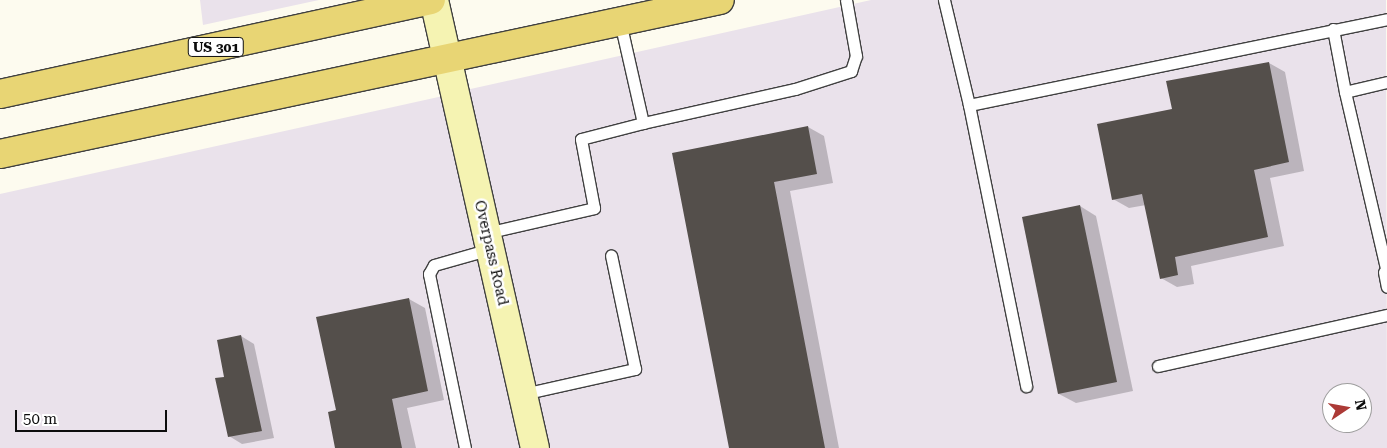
<!DOCTYPE html>
<style>
body{margin:0}
#map{position:relative;width:1387px;height:448px;overflow:hidden;background:#fdfbef;font-family:"Roboto Serif",serif}
div>[style]{position:absolute}
[style*='--x']{left:calc(var(--x)*1px);top:calc(var(--y)*1px);width:calc(var(--w)*1px);rotate:calc(var(--a)*1deg)}
.industrial>*{inset:0;background:#eae2eb}
.shadow>*{inset:0;background:#0003}
.building>*{inset:0;background:#544f4b}
.roads{filter:drop-shadow(1px 0 #404040) drop-shadow(-1px 0 #404040) drop-shadow(0 1px #404040) drop-shadow(0 -1px #404040)}
.service>*{height:11px;margin:-5.5px;padding:0 5.5px;transform-origin:5.5px;border-radius:5.5px;background:#fff}
.secondary>*{height:28px;margin:-14px;padding:0 14px;transform-origin:14px;border-radius:14px;background:#f5f3b2}
.primary>*{height:28px;margin:-14px;padding:0 14px;transform-origin:14px;border-radius:14px;background:#e8d574}
span{translate:-50% -50%;white-space:nowrap;text-align:center;line-height:1.15;-webkit-text-stroke:5px #fff;paint-order:stroke}
.shield-label span{padding:1px 4px;background:#fff;border:1px solid;border-radius:4px;-webkit-text-stroke-width:0}
.shield-label{font-size:14px;color:#0d0d0d;font-weight:700}
.street-label{font-size:15px;color:#0d0d0d}
.north{position:absolute;left:1322px;top:383px;width:50px;height:50px;box-sizing:border-box;background:#fff;border:1px solid #9e9e9e;border-radius:50%;rotate:78deg;font-size:14px;font-weight:700;line-height:20px;text-align:center;color:#0d0d0d}
.north::after{content:'';display:block;margin:auto;width:18px;height:22px;background:#ac3a36;clip-path:polygon(50% 0,100% 100%,50% 72%,0 100%)}
.scale{position:absolute;left:15px;top:410px;width:152px;height:22px;box-sizing:border-box;border:2px solid #0d0d0d;border-top:0;padding-left:6px;font-size:15px;line-height:18px;white-space:nowrap;color:#0d0d0d;-webkit-text-stroke:4px #fff;paint-order:stroke}
</style>
<div id="map">
<div class="industrial">
<div style="clip-path:polygon(200px 0,319px 0,203px 25px)"></div>
<div style="clip-path:polygon(evenodd,871px 0,1386px 0,1387px 448px,547px 448px,466px 90px,871px 0,1332px 393px,1362px 393px,1362px 423px,1332px 423px,1332px 393px)"></div>
<div style="clip-path:polygon(443px 96px,523px 448px,0 448px,0 194px)"></div>
</div>
<div class="shadow">
<div style="clip-path:polygon(1269px 63px,1285px 72px,1304px 171px,1270px 178px,1284px 246px,1191px 266px,1194px 284px,1177px 287px,1161px 278px,1146px 205px,1129px 208px,1113px 199px,1173px 110px)"></div>
<div style="clip-path:polygon(808px 127px,824px 136px,833px 183px,790px 191px,839px 448px,730px 448px,673px 154px)"></div>
<div style="clip-path:polygon(1080px 206px,1096px 216px,1133px 391px,1076px 403px,1059px 394px)"></div>
<div style="clip-path:polygon(409px 299px,425px 308px,444px 400px,407px 408px,416px 448px,337px 448px,337px 411px)"></div>
<div style="clip-path:polygon(241px 336px,254px 344px,274px 438px,242px 444px,229px 436px,226px 378px)"></div>
</div>
<div class="building">
<div style="clip-path:polygon(1269px 62px,1289px 162px,1254px 170px,1268px 237px,1175px 257px,1178px 275px,1160px 279px,1142px 194px,1112px 200px,1097px 124px,1172px 109px,1166px 81px)"></div>
<div style="clip-path:polygon(808px 126px,817px 174px,774px 182px,825px 448px,729px 448px,672px 153px)"></div>
<div style="clip-path:polygon(1080px 205px,1117px 382px,1058px 394px,1022px 217px)"></div>
<div style="clip-path:polygon(409px 298px,428px 391px,392px 399px,402px 448px,335px 448px,328px 412px,336px 410px,316px 317px)"></div>
<div style="clip-path:polygon(241px 335px,262px 431px,228px 437px,215px 378px,224px 377px,217px 340px)"></div>
</div>
<div class="roads">
<div class="service">
<div style="--x:944;--y:0;--w:108;--a:76.6"></div>
<div style="--x:969;--y:105;--w:427;--a:-11.6"></div>
<div style="--x:1333;--y:29;--w:64;--a:79.2"></div>
<div style="--x:1387;--y:82;--w:43;--a:166.6"></div>
<div style="--x:1345;--y:92;--w:185;--a:76.9"></div>
<div style="--x:969;--y:105;--w:287;--a:78.5"></div>
<div style="--x:643;--y:123;--w:156;--a:-12.6"></div>
<div style="--x:795;--y:89;--w:59;--a:-17.8"></div>
<div style="--x:851;--y:71;--w:16;--a:-72"></div>
<div style="--x:856;--y:56;--w:57;--a:-100.1"></div>
<div style="--x:486;--y:233;--w:111;--a:-13"></div>
<div style="--x:594;--y:208;--w:70;--a:-100.7"></div>
<div style="--x:581;--y:139;--w:64;--a:-14.5"></div>
<div style="--x:643;--y:123;--w:104;--a:-102.8"></div>
<div style="--x:1384;--y:272;--w:15;--a:79"></div>
<div style="--x:1158;--y:366;--w:235;--a:-12.6"></div>
<div style="--x:523;--y:394;--w:115;--a:-12.6"></div>
<div style="--x:635;--y:369;--w:116;--a:-101.9"></div>
<div style="--x:465;--y:448;--w:178;--a:-101.7"></div>
<div style="--x:429;--y:274;--w:10;--a:-61"></div>
<div style="--x:434;--y:265;--w:58;--a:-15.9"></div>
</div>
<div class="secondary">
<div style="--x:434;--y:0;--w:459;--a:77.3"></div>
</div>
<div class="primary">
<div style="--x:0;--y:94;--w:441;--a:-12.3"></div>
<div style="--x:0;--y:154;--w:736;--a:-12.07"></div>
</div>
</div>
<div class="shield-label">
<span style="left:216px;top:47px">US 301</span>
</div>
<div class="street-label">
<span style="left:491px;top:253px;rotate:77deg">Overpass Road</span>
</div>
<div class="north">N</div>
<div class="scale">50 m</div>
</div>
